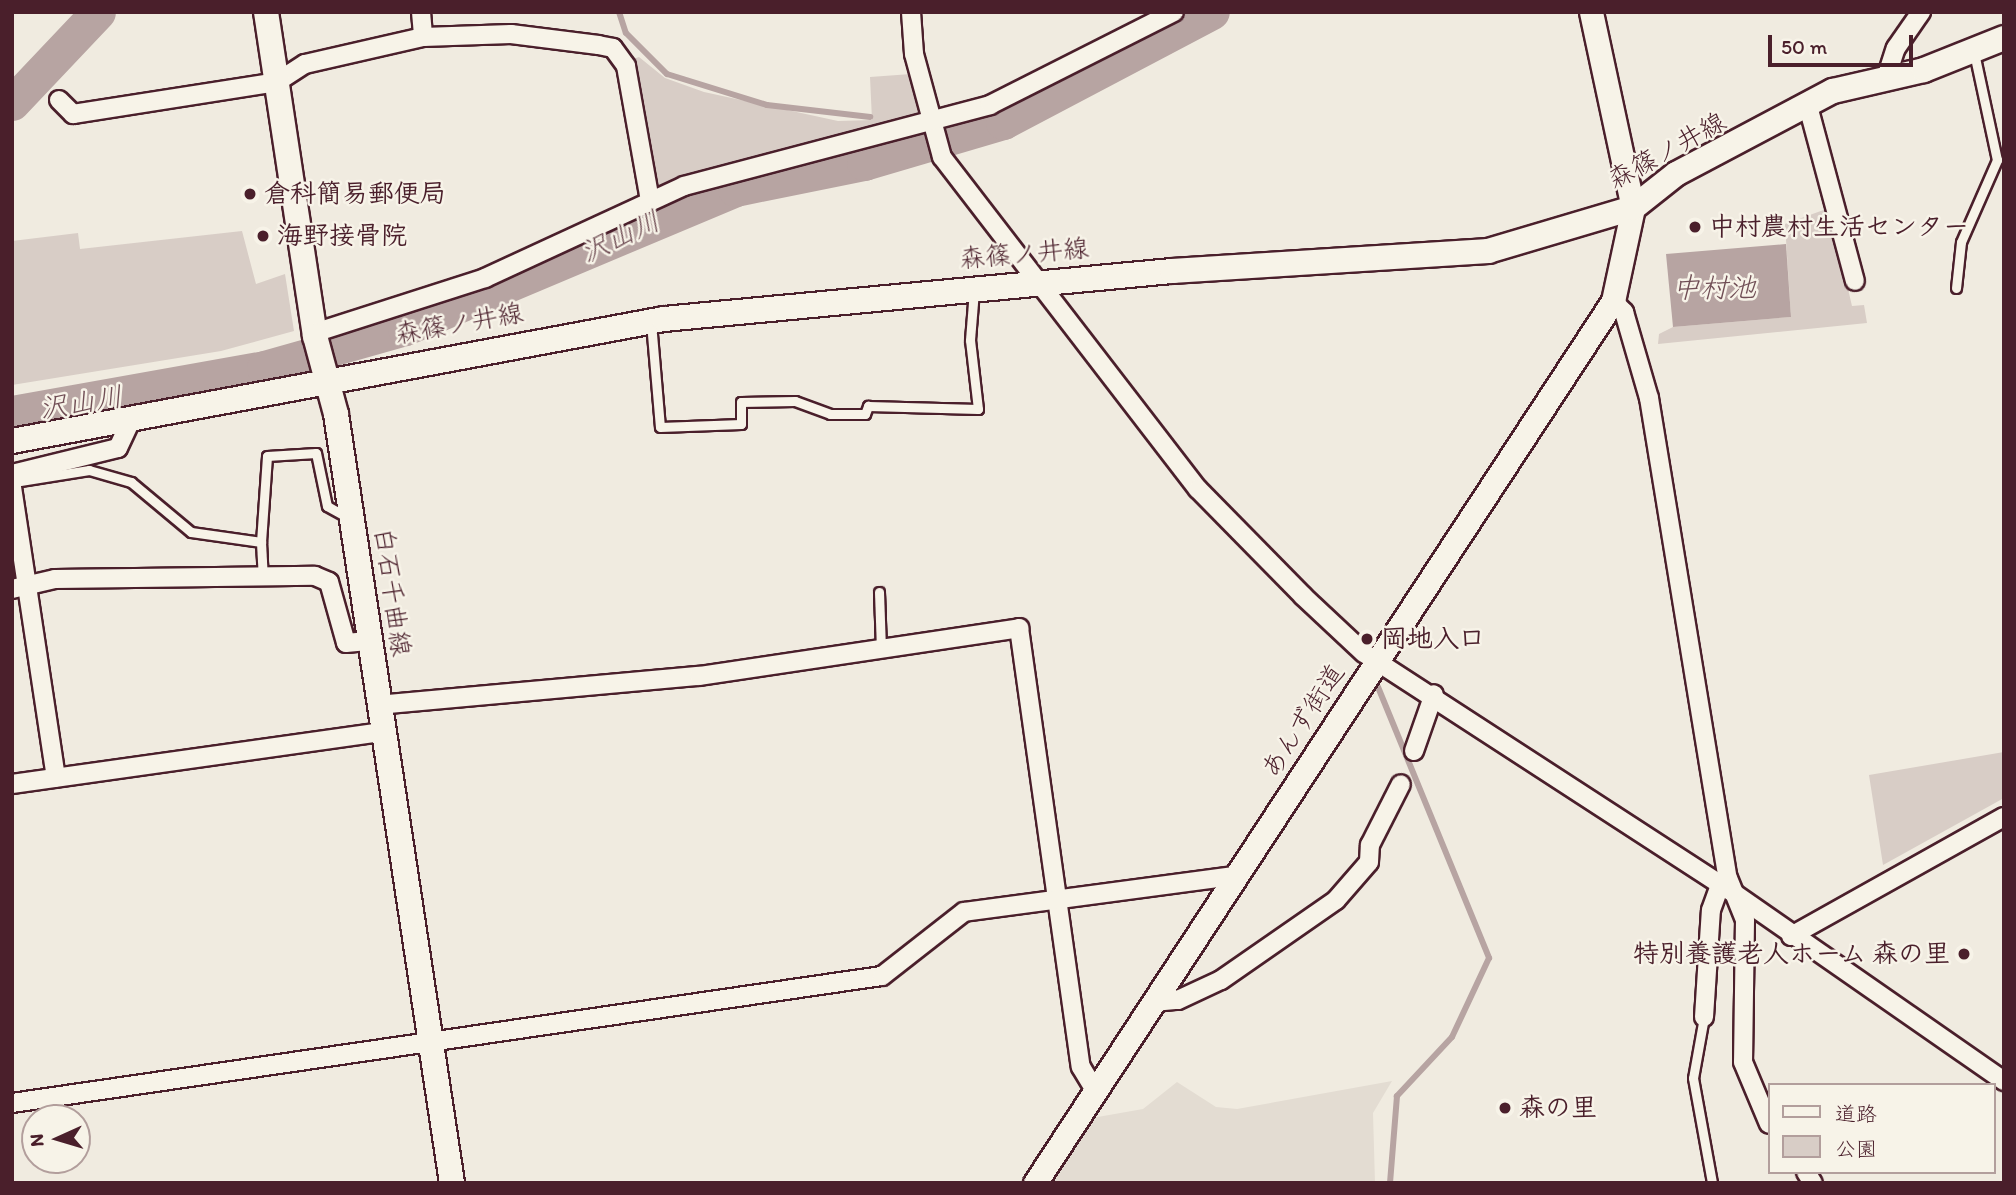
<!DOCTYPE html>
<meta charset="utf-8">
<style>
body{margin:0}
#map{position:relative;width:2016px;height:1195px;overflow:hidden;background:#f0ebe0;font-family:Itim,"Klee One",sans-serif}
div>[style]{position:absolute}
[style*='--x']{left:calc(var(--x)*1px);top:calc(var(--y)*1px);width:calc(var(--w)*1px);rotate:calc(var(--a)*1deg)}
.built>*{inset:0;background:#e3dcd2}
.green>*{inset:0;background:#d8cdc6}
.water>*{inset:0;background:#b7a4a2}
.stream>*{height:6px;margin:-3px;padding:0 3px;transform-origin:3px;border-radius:3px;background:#b7a4a2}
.river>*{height:35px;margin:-17.5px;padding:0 17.5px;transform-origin:17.5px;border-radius:17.5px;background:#b7a4a2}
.roads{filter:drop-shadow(2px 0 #4a1f2b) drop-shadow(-2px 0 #4a1f2b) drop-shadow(0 2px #4a1f2b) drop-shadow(0 -2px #4a1f2b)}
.service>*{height:9px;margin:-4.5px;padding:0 4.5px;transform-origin:4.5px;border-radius:4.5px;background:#f7f3e8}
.minor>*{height:18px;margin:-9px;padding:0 9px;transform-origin:9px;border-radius:9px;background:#f7f3e8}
.tertiary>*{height:23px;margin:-11.5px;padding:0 11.5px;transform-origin:11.5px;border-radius:11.5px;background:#f7f3e8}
.secondary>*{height:24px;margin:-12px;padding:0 12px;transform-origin:12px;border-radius:12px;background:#f7f3e8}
.dots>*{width:19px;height:19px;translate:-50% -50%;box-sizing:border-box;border:4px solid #f7f3e8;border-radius:50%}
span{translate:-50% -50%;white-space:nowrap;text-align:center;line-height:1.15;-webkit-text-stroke:5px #f7f3e8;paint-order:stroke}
.street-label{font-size:26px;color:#4a1f2b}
.poi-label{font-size:26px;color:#4a1f2b;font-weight:700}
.left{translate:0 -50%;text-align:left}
.right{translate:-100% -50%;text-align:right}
.water-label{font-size:28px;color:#704e55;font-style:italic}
.frame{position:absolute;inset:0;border:14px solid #4a1f2b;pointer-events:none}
.legend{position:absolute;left:1768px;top:1083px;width:228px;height:91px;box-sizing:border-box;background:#f7f3e8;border:2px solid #b29e9c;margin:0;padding:9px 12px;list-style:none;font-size:21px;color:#4a1f2b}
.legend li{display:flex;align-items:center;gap:14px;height:35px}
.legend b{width:35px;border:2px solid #b29e9c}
.north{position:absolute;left:21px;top:1104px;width:70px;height:70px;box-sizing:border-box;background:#f7f3e8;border:2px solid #b29e9c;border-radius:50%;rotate:266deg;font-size:19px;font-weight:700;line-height:28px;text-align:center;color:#4a1f2b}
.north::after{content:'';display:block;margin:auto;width:24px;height:32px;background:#4a1f2b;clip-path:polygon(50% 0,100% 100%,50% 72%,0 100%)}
.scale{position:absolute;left:1768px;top:35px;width:145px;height:32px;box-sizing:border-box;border:4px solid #4a1f2b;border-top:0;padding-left:9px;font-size:21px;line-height:24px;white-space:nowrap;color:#4a1f2b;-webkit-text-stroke:5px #f7f3e8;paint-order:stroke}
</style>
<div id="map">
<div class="built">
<div style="clip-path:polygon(1392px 1081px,1373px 1113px,1375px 1183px,1050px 1183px,1092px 1118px,1143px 1109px,1177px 1082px,1216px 1107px,1237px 1109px)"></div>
</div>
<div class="green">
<div style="clip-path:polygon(639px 57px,665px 78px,704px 92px,838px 121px,872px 120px,870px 77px,911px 74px,922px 115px,662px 187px,656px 185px,633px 59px)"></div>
<div style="clip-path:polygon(1829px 208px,1852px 306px,1864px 305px,1867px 323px,1658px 344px,1659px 334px,1673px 327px,1791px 317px,1785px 224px)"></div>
<div style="clip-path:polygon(242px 231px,256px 284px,285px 274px,294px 331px,221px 351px,12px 385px,12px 241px,78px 233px,80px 249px)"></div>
<div style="clip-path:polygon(2004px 752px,2004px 798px,1883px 865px,1869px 775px)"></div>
</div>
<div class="water">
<div style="clip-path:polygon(1786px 244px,1791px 317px,1673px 327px,1666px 254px)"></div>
</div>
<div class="stream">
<div style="--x:619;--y:12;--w:22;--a:72"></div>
<div style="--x:626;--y:33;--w:58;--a:45"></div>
<div style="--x:667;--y:74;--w:105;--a:17.2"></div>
<div style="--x:767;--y:105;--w:104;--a:6.6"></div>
<div style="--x:1378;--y:687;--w:293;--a:67.7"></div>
<div style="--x:1489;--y:958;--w:87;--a:115.1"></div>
<div style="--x:1452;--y:1037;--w:81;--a:133"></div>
<div style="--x:1397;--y:1096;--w:87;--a:94.6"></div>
</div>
<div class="river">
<div style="--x:12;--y:103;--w:125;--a:-46.6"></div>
<div style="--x:12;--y:413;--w:256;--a:-10.1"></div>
<div style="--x:264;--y:368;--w:147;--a:-15.8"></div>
<div style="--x:405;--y:328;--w:358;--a:-22.8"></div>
<div style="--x:735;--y:189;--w:132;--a:-11.4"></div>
<div style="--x:864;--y:163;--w:145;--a:-16.4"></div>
<div style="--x:1003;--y:122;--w:236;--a:-27.8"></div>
</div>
<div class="roads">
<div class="service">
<div style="--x:1956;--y:288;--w:46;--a:-83.8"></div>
<div style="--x:1961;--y:242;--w:90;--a:-66.3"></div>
<div style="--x:1997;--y:160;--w:109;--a:-102.1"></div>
<div style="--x:652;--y:334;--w:93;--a:85.1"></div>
<div style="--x:660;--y:427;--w:81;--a:-2.1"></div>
<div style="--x:741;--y:424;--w:22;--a:-90"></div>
<div style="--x:741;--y:402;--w:54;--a:-1.1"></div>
<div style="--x:795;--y:401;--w:37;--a:20"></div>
<div style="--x:830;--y:414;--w:35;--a:0"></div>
<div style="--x:865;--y:414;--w:9;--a:-69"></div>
<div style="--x:868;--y:406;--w:110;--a:1.6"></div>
<div style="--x:978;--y:409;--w:69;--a:-96.6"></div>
<div style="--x:970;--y:340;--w:50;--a:-85.4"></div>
<div style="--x:14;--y:482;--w:76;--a:-9.1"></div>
<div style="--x:89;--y:470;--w:44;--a:15.9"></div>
<div style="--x:131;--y:482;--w:78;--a:39.8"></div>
<div style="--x:191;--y:532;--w:71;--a:8.1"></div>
<div style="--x:261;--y:542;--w:86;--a:-86"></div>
<div style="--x:267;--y:456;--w:49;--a:-3.5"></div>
<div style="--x:316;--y:453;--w:54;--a:78.3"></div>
<div style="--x:327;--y:506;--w:26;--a:29"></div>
<div style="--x:261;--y:542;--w:34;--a:87"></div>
<div style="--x:879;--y:592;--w:56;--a:88"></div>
<div style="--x:1704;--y:1017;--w:62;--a:100.2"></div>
<div style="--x:1693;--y:1078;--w:107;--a:79.7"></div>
</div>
<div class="minor">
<div style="--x:421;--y:12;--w:25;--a:85"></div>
<div style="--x:911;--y:12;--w:42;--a:85.9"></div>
<div style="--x:914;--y:54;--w:107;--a:74.8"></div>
<div style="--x:942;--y:157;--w:419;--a:52.4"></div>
<div style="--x:1198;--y:489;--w:150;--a:45.5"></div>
<div style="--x:1303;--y:596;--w:83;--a:43.1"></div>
<div style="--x:1364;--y:653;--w:442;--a:33"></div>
<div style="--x:1735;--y:894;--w:328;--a:34.8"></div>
<div style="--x:1887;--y:75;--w:28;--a:-72"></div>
<div style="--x:1896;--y:48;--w:44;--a:-55.2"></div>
<div style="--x:59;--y:100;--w:20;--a:45"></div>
<div style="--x:73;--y:114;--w:206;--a:-8.9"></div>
<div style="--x:277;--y:82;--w:33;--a:-33"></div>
<div style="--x:305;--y:64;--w:121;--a:-12.9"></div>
<div style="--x:423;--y:37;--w:88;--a:-2"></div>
<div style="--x:511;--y:34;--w:88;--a:7.2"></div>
<div style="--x:598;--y:45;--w:15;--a:11"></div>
<div style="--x:613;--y:48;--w:22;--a:54"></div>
<div style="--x:626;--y:66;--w:137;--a:79.9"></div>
<div style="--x:1808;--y:106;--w:181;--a:75"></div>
<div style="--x:1613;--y:301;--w:16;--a:45"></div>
<div style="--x:1624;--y:312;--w:90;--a:73.8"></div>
<div style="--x:1649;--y:398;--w:486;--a:80.7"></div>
<div style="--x:1728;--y:878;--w:45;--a:68"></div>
<div style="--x:1745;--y:920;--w:142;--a:90.8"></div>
<div style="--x:1743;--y:1062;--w:67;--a:67.2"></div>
<div style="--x:314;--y:333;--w:180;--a:-17.8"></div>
<div style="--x:485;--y:278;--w:219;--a:-24.8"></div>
<div style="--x:684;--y:186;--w:317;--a:-14.8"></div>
<div style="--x:990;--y:105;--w:206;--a:-26.8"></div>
<div style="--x:12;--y:474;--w:109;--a:-13.8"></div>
<div style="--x:118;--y:448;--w:31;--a:-65"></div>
<div style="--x:12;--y:487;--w:294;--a:81.4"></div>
<div style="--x:12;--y:589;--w:44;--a:-13.1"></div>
<div style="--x:55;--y:579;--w:260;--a:-0.7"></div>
<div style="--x:315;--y:576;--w:15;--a:23"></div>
<div style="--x:329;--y:582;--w:63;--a:74.4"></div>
<div style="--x:346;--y:643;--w:22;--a:-5"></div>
<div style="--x:378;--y:705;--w:322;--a:-5.2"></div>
<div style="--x:699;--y:676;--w:324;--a:-8.5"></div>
<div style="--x:1019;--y:628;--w:443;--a:82"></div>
<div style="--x:1081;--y:1067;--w:27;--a:59"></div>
<div style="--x:1414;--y:751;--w:60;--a:-70.7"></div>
<div style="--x:12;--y:784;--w:374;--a:-8"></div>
<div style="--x:1791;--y:936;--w:244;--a:-29.2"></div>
<div style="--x:1153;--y:1002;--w:25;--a:-5"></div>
<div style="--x:1178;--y:1000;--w:47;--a:-24.9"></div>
<div style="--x:1221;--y:980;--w:140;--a:-34.8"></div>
<div style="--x:1336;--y:900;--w:50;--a:-49"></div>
<div style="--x:1369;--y:862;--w:17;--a:-87"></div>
<div style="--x:1370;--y:845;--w:68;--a:-63.1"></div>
<div style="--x:1704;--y:1017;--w:107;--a:-86.3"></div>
<div style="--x:1711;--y:910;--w:27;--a:-70"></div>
<div style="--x:12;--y:1103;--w:879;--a:-8.31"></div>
<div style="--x:882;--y:976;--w:104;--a:-38"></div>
<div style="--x:964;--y:912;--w:273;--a:-7.6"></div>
<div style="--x:1806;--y:1172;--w:13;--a:58"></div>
</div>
<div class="tertiary">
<div style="--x:1035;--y:1183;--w:1055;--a:-56.76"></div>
<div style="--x:1613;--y:301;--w:95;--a:-77.9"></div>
<div style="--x:1633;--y:208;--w:200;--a:-102.1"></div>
</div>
<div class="secondary">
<div style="--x:266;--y:12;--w:328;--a:81.4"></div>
<div style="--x:315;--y:336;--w:81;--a:74.9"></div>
<div style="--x:336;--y:414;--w:778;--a:81.42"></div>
<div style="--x:12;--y:441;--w:663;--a:-10.6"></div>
<div style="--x:664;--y:319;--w:510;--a:-5.4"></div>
<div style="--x:1172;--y:271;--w:317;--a:-3.6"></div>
<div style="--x:1488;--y:251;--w:151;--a:-16.5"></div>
<div style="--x:1633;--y:208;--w:55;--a:-38.3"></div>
<div style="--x:1676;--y:174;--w:178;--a:-27.9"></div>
<div style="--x:1833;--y:91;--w:93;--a:-13"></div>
<div style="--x:1924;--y:70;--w:86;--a:-21.8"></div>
</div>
</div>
<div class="dots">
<div style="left:250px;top:194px;background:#4a1f2b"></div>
<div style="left:1695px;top:227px;background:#4a1f2b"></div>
<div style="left:263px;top:236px;background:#4a1f2b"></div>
<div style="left:1367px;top:639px;background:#4a1f2b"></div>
<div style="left:1964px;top:954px;background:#4a1f2b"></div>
<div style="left:1505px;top:1108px;background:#4a1f2b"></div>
</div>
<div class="street-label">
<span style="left:1667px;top:151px;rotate:-29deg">森篠ノ井線</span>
<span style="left:1024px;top:254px;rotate:-5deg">森篠ノ井線</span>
<span style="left:459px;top:324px;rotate:-10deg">森篠ノ井線</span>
<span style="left:392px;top:592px;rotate:82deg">白石千曲線</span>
<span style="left:1303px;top:721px;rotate:-57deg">あんず街道</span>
</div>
<div class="poi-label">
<span class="left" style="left:264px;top:194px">倉科簡易郵便局</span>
<span class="left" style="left:1709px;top:227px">中村農村生活センター</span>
<span class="left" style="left:277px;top:236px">海野接骨院</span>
<span class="left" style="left:1381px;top:639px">岡地入口</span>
<span class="right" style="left:1950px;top:954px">特別養護老人ホーム 森の里</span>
<span class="left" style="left:1519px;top:1108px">森の里</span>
</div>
<div class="water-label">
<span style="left:620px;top:236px;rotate:-25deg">沢山川</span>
<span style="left:1714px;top:287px">中村池</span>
<span style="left:81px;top:402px;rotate:-9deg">沢山川</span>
</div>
<div class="frame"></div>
<ul class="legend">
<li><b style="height:9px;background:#f7f3e8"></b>道路</li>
<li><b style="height:19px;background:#d8cdc6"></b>公園</li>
</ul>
<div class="north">N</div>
<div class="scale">50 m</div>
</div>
